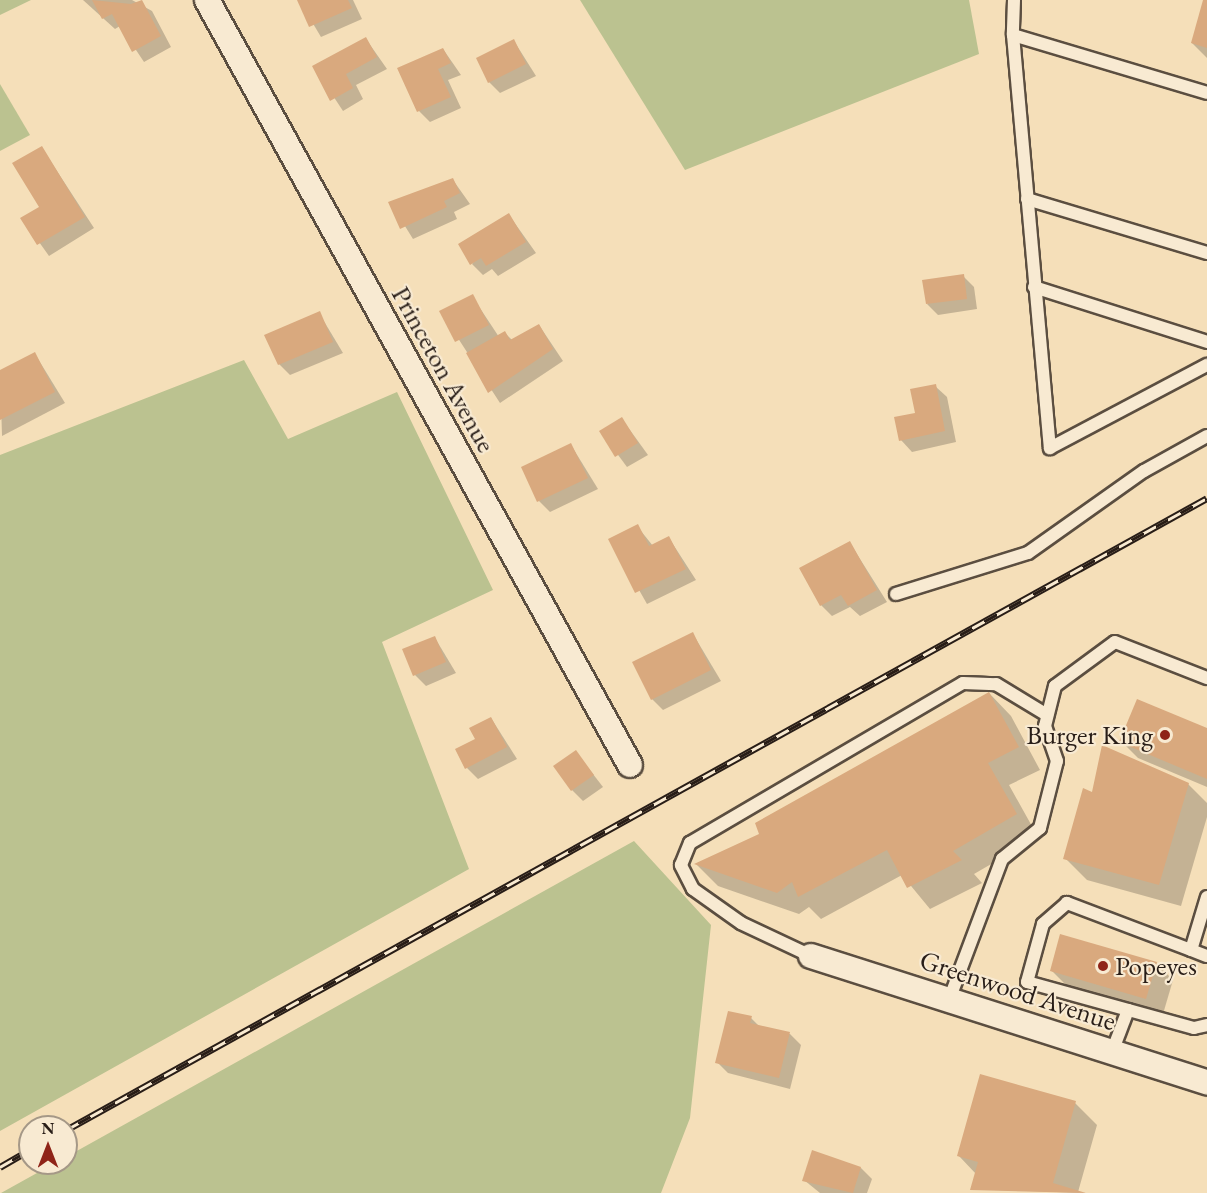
<!DOCTYPE html>
<style>
body{margin:0}
#map{position:relative;width:1207px;height:1193px;overflow:hidden;background:#f5dfb9;font-family:"EB Garamond",serif}
div>[style]{position:absolute}
[style*='--x']{left:calc(var(--x)*1px);top:calc(var(--y)*1px);width:calc(var(--w)*1px);rotate:calc(var(--a)*1deg)}
.green>*{inset:0;background:#bbc290}
.shadow>*{inset:0;background:#0003}
.building>*{inset:0;background:#d9a97e}
.roads{filter:drop-shadow(2px 0 #5b4e40) drop-shadow(-2px 0 #5b4e40) drop-shadow(0 2px #5b4e40) drop-shadow(0 -2px #5b4e40)}
.lane>*{height:12px;margin:-6px;padding:0 6px;transform-origin:6px;border-radius:6px;background:#f8ead2}
.street>*{height:24px;margin:-12px;padding:0 12px;transform-origin:12px;border-radius:12px;background:#f8ead2}
.rail>*{height:7px;margin-top:-3.5px;transform-origin:0;background:repeating-linear-gradient(90deg,#f8ead2 0 14px,#281d17 0 28px);box-sizing:border-box;border-block:2px solid #281d17}
.dots>*{width:16px;height:16px;translate:-50% -50%;box-sizing:border-box;border:3px solid #f8ead2;border-radius:50%}
span{translate:-50% -50%;white-space:nowrap;text-align:center;line-height:1.15;-webkit-text-stroke:4.5px #f8ead2;paint-order:stroke}
.street-label{font-size:27px;color:#281d17}
.poi-label{font-size:27px;color:#281d17}
.right{translate:-100% -50%;text-align:right}
.left{translate:0 -50%;text-align:left}
.north{position:absolute;left:18px;top:1115px;width:60px;height:60px;box-sizing:border-box;background:#f8ead2;border:2px solid #a59887;border-radius:50%;rotate:0deg;font-size:16px;font-weight:700;line-height:24px;text-align:center;color:#281d17}
.north::after{content:'';display:block;margin:auto;width:21px;height:27px;background:#8f2418;clip-path:polygon(50% 0,100% 100%,50% 72%,0 100%)}
</style>
<div id="map">
<div class="green">
<div style="clip-path:polygon(0 0,31px 0,0 15px)"></div>
<div style="clip-path:polygon(580px 0,969px 0,979px 54px,685px 170px)"></div>
<div style="clip-path:polygon(0 84px,30px 135px,0 151px)"></div>
<div style="clip-path:polygon(244px 360px,288px 439px,397px 392px,493px 590px,382px 642px,469px 869px,0 1131px,0 455px)"></div>
<div style="clip-path:polygon(634px 841px,711px 925px,690px 1118px,661px 1193px,1px 1193px,55px 1163px,66px 1163px,66px 1157px)"></div>
</div>
<div class="shadow">
<div style="clip-path:polygon(132px 0,152px 11px,171px 47px,144px 62px,120px 26px,115px 29px,83px 0)"></div>
<div style="clip-path:polygon(299px 0,353px 0,362px 19px,321px 37px)"></div>
<div style="clip-path:polygon(1205px 0,1207px 0,1207px 58px,1192px 43px)"></div>
<div style="clip-path:polygon(366px 39px,387px 69px,356px 85px,363px 99px,343px 111px,314px 67px)"></div>
<div style="clip-path:polygon(514px 41px,536px 76px,500px 93px,489px 82px)"></div>
<div style="clip-path:polygon(443px 49px,461px 75px,448px 80px,461px 108px,430px 122px,419px 111px)"></div>
<div style="clip-path:polygon(42px 148px,94px 228px,49px 256px,22px 218px,41px 207px)"></div>
<div style="clip-path:polygon(453px 180px,470px 204px,454px 212px,457px 219px,413px 239px,390px 202px)"></div>
<div style="clip-path:polygon(509px 215px,536px 253px,498px 276px,492px 269px,483px 275px,472px 264px)"></div>
<div style="clip-path:polygon(963px 276px,974px 287px,977px 309px,938px 315px,927px 304px)"></div>
<div style="clip-path:polygon(472px 296px,499px 337px,505px 333px,512px 340px,539px 325px,563px 361px,500px 403px,441px 312px)"></div>
<div style="clip-path:polygon(319px 313px,343px 353px,290px 375px,279px 364px)"></div>
<div style="clip-path:polygon(35px 354px,65px 403px,2px 436px,0 371px)"></div>
<div style="clip-path:polygon(935px 386px,947px 397px,956px 442px,912px 452px,901px 440px)"></div>
<div style="clip-path:polygon(622px 419px,648px 455px,627px 467px,601px 432px)"></div>
<div style="clip-path:polygon(571px 445px,598px 489px,550px 512px,539px 501px)"></div>
<div style="clip-path:polygon(637px 526px,653px 546px,669px 538px,696px 580px,647px 604px,610px 539px)"></div>
<div style="clip-path:polygon(850px 543px,887px 602px,860px 616px,850px 607px,832px 616px,821px 605px)"></div>
<div style="clip-path:polygon(693px 634px,721px 681px,663px 710px,652px 699px)"></div>
<div style="clip-path:polygon(435px 638px,456px 673px,426px 686px,415px 675px)"></div>
<div style="clip-path:polygon(989px 693px,1011px 716px,1040px 770px,1009px 785px,1038px 837px,974px 874px,982px 883px,930px 909px,902px 875px,821px 919px,809px 907px,799px 914px,718px 886px,697px 865px,761px 834px)"></div>
<div style="clip-path:polygon(491px 718px,517px 759px,478px 779px,467px 768px)"></div>
<div style="clip-path:polygon(1207px 730px,1207px 787px,1138px 758px,1121px 741px)"></div>
<div style="clip-path:polygon(576px 752px,603px 787px,583px 801px,572px 790px)"></div>
<div style="clip-path:polygon(1188px 784px,1207px 803px,1207px 817px,1181px 906px,1087px 880px,1065px 858px,1094px 794px)"></div>
<div style="clip-path:polygon(1156px 963px,1173px 980px,1163px 1014px,1068px 987px,1051px 970px)"></div>
<div style="clip-path:polygon(751px 1018px,760px 1027px,790px 1034px,801px 1045px,790px 1089px,728px 1073px,717px 1062px)"></div>
<div style="clip-path:polygon(1075px 1103px,1097px 1125px,1078px 1192px,1083px 1193px,972px 1189px,976px 1174px,959px 1156px)"></div>
<div style="clip-path:polygon(861px 1168px,872px 1179px,867px 1193px,820px 1193px,804px 1180px)"></div>
</div>
<div class="building">
<div style="clip-path:polygon(92px 0,131px 4px,142px 0,161px 36px,132px 52px,112px 14px,102px 19px)"></div>
<div style="clip-path:polygon(297px 0,348px 0,352px 8px,309px 27px)"></div>
<div style="clip-path:polygon(1203px 0,1207px 0,1207px 48px,1191px 43px)"></div>
<div style="clip-path:polygon(366px 37px,377px 57px,346px 74px,353px 88px,330px 101px,312px 66px)"></div>
<div style="clip-path:polygon(514px 39px,526px 64px,488px 83px,476px 58px)"></div>
<div style="clip-path:polygon(443px 48px,451px 63px,438px 69px,451px 97px,417px 112px,397px 68px)"></div>
<div style="clip-path:polygon(42px 146px,85px 217px,37px 245px,20px 218px,39px 207px,12px 163px)"></div>
<div style="clip-path:polygon(453px 178px,460px 193px,444px 201px,447px 207px,400px 229px,388px 202px)"></div>
<div style="clip-path:polygon(509px 213px,526px 242px,486px 266px,481px 258px,470px 265px,458px 244px)"></div>
<div style="clip-path:polygon(964px 274px,967px 299px,926px 304px,922px 280px)"></div>
<div style="clip-path:polygon(473px 294px,489px 325px,455px 342px,439px 311px)"></div>
<div style="clip-path:polygon(320px 311px,333px 342px,278px 365px,264px 335px)"></div>
<div style="clip-path:polygon(539px 324px,553px 349px,488px 393px,466px 353px,505px 331px,510px 340px)"></div>
<div style="clip-path:polygon(35px 352px,55px 392px,0 420px,0 370px)"></div>
<div style="clip-path:polygon(936px 384px,945px 431px,899px 441px,894px 417px,915px 413px,910px 389px)"></div>
<div style="clip-path:polygon(622px 417px,638px 443px,615px 457px,599px 431px)"></div>
<div style="clip-path:polygon(571px 443px,588px 478px,537px 502px,521px 467px)"></div>
<div style="clip-path:polygon(638px 524px,649px 546px,669px 536px,686px 569px,635px 593px,608px 539px)"></div>
<div style="clip-path:polygon(850px 541px,877px 590px,848px 606px,841px 595px,820px 606px,799px 568px)"></div>
<div style="clip-path:polygon(693px 632px,711px 670px,651px 700px,632px 662px)"></div>
<div style="clip-path:polygon(435px 636px,446px 662px,413px 676px,402px 649px)"></div>
<div style="clip-path:polygon(989px 692px,1019px 747px,988px 763px,1017px 814px,953px 851px,962px 860px,907px 888px,887px 850px,798px 897px,792px 882px,777px 893px,694px 864px,759px 834px,755px 823px)"></div>
<div style="clip-path:polygon(1137px 699px,1207px 728px,1207px 779px,1119px 742px)"></div>
<div style="clip-path:polygon(491px 717px,507px 747px,465px 769px,455px 749px,475px 739px,469px 728px)"></div>
<div style="clip-path:polygon(1102px 745px,1189px 783px,1159px 885px,1063px 859px,1083px 788px,1092px 792px)"></div>
<div style="clip-path:polygon(576px 750px,594px 775px,571px 791px,553px 766px)"></div>
<div style="clip-path:polygon(1060px 934px,1157px 962px,1146px 999px,1050px 971px)"></div>
<div style="clip-path:polygon(728px 1011px,752px 1016px,750px 1023px,790px 1032px,779px 1078px,715px 1063px)"></div>
<div style="clip-path:polygon(980px 1074px,1076px 1101px,1053px 1183px,1086px 1193px,970px 1190px,978px 1162px,957px 1156px)"></div>
<div style="clip-path:polygon(812px 1150px,861px 1167px,853px 1193px,802px 1181px)"></div>
</div>
<div class="roads">
<div class="lane">
<div style="--x:1014;--y:0;--w:35;--a:92"></div>
<div style="--x:1013;--y:35;--w:202;--a:16.6"></div>
<div style="--x:1013;--y:35;--w:415;--a:84.9"></div>
<div style="--x:1050;--y:448;--w:178;--a:-27.9"></div>
<div style="--x:1027;--y:199;--w:188;--a:16.7"></div>
<div style="--x:1034;--y:287;--w:182;--a:17.6"></div>
<div style="--x:896;--y:594;--w:138;--a:-17.3"></div>
<div style="--x:1028;--y:553;--w:142;--a:-35.3"></div>
<div style="--x:1144;--y:471;--w:72;--a:-29.1"></div>
<div style="--x:1207;--y:897;--w:55;--a:106.8"></div>
<div style="--x:1191;--y:950;--w:17;--a:21"></div>
<div style="--x:1191;--y:950;--w:133;--a:-159.2"></div>
<div style="--x:1067;--y:903;--w:32;--a:139"></div>
<div style="--x:1043;--y:924;--w:60;--a:105.4"></div>
<div style="--x:1027;--y:982;--w:173;--a:15.4"></div>
<div style="--x:1194;--y:1028;--w:13;--a:-13"></div>
<div style="--x:811;--y:956;--w:77;--a:-154.8"></div>
<div style="--x:741;--y:923;--w:59;--a:-144.7"></div>
<div style="--x:693;--y:889;--w:27;--a:-117"></div>
<div style="--x:681;--y:865;--w:24;--a:-68"></div>
<div style="--x:690;--y:843;--w:316;--a:-30.4"></div>
<div style="--x:963;--y:683;--w:33;--a:2"></div>
<div style="--x:996;--y:684;--w:60;--a:31.3"></div>
<div style="--x:949;--y:1000;--w:151;--a:-69.4"></div>
<div style="--x:1002;--y:859;--w:49;--a:-39.2"></div>
<div style="--x:1040;--y:828;--w:69;--a:-75.8"></div>
<div style="--x:1057;--y:761;--w:37;--a:-109"></div>
<div style="--x:1045;--y:726;--w:41;--a:-76"></div>
<div style="--x:1055;--y:686;--w:74;--a:-36.3"></div>
<div style="--x:1115;--y:642;--w:99;--a:21.4"></div>
<div style="--x:1112;--y:1052;--w:45;--a:-69.1"></div>
</div>
<div class="street">
<div style="--x:207;--y:0;--w:874;--a:61.06"></div>
<div style="--x:811;--y:956;--w:416;--a:17.7"></div>
</div>
</div>
<div class="rail">
<div style="--x:66;--y:1130;--w:1304;--a:-28.98"></div>
<div style="--x:0;--y:1167;--w:34;--a:-30"></div>
</div>
<div class="dots">
<div style="left:1165px;top:735px;background:#8f2418"></div>
<div style="left:1103px;top:966px;background:#8f2418"></div>
</div>
<div class="street-label">
<span style="left:444px;top:369px;rotate:61deg">Princeton Avenue</span>
<span style="left:1018px;top:990px;rotate:18deg">Greenwood Avenue</span>
</div>
<div class="poi-label">
<span class="right" style="left:1153px;top:735px">Burger King</span>
<span class="left" style="left:1115px;top:966px">Popeyes</span>
</div>
<div class="north">N</div>
</div>
